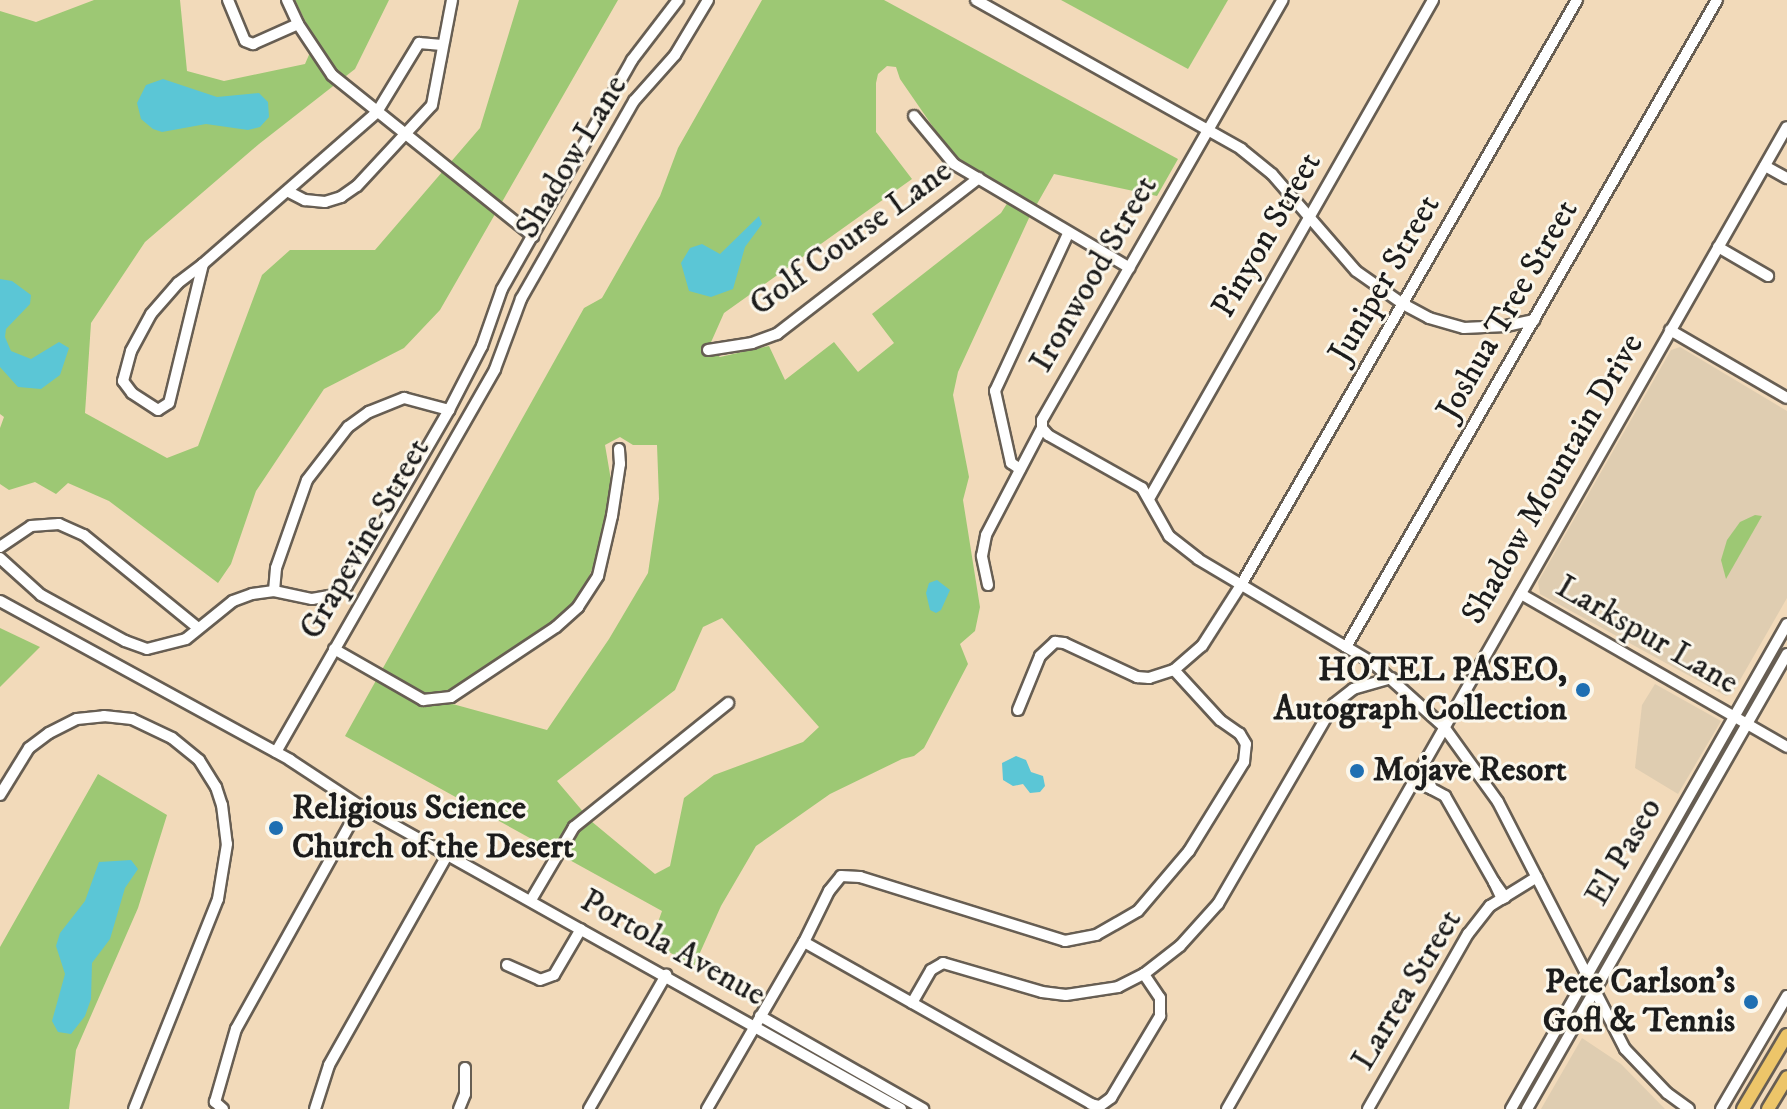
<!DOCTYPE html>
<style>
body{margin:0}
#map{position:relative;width:1787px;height:1109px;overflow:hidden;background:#f2daba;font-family:"IM FELL DW Pica",serif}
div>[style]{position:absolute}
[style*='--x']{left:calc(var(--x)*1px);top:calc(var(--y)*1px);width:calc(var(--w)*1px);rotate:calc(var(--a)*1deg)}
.built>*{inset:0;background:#dfcdb1}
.green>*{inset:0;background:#9dc874}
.water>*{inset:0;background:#5bc6d6}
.roads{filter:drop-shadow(2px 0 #675e53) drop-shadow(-2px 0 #675e53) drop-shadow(0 2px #675e53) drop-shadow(0 -2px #675e53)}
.minor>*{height:10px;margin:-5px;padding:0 5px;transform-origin:5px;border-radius:5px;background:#fff}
.major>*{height:12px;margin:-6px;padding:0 6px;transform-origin:6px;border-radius:6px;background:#edc569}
.dots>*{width:22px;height:22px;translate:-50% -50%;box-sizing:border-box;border:4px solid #fbf7ec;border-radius:50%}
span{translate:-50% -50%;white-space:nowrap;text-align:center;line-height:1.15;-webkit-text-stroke:6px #fbf7ec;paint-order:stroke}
.street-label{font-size:34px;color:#1c1c1c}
.poi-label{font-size:34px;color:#1c1c1c;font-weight:700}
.right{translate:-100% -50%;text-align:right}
.left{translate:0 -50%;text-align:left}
</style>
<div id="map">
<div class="built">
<div style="clip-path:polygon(1680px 347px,1787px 411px,1787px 598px,1732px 694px,1726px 696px,1540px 594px,1538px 582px,1671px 350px)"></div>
<div style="clip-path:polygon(1655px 684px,1721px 721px,1678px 794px,1635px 768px,1642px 705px)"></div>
<div style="clip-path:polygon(1582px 1038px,1621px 1064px,1665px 1109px,1541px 1109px)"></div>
</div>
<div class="green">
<div style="clip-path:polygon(94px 0,180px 0,187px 71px,224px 81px,305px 64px,315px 41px,295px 0,389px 0,355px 69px,259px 144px,145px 242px,91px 323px,85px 413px,167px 458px,198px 446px,262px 275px,290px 250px,375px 250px,480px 128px,519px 0,618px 0,440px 310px,404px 348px,324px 389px,256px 491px,231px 564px,218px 583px,109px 501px,68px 483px,56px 494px,35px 482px,9px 490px,0 484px,0 428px,4px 417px,0 414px,0 11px,36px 22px)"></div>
<div style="clip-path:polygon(evenodd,762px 0,884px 0,1178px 159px,1157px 196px,1054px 174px,1029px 218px,958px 372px,953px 395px,969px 477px,963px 500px,980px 607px,975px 631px,960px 644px,968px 664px,924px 748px,914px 756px,902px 759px,830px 794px,756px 846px,721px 906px,694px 966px,651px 942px,662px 911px,345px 736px,584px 308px,602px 298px,660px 196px,678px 148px,762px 0,887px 66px,896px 67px,900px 79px,951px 153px,1013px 194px,1001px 213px,872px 314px,894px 343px,858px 372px,834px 342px,785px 380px,769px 346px,720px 357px,708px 349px,724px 313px,912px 179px,876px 132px,876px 83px,878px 74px,887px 66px,762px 0,620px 437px,633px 445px,657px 445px,659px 499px,648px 573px,609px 639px,547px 730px,449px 703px,450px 695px,553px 625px,581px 595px,596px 560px,612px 486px,605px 445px,620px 437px,762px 0,722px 618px,819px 727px,803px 742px,714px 775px,684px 798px,670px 866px,655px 874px,591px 821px,557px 781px,675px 690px,703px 627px,722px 618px)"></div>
<div style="clip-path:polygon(1061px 0,1228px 0,1188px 69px)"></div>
<div style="clip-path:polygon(1755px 515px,1762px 516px,1726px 579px,1721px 560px,1727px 540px,1740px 522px)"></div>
<div style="clip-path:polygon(0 628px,40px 647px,0 687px)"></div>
<div style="clip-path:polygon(1733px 730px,1708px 783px,1600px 971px,1616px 933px)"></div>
<div style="clip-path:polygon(98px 774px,167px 815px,138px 908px,76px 1050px,69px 1109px,0 1109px,0 947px)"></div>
</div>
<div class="water">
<div style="clip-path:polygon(163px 79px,217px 97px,259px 93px,268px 102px,269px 117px,260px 127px,248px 130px,206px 124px,162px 132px,153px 129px,141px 119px,137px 103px,146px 85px)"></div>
<div style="clip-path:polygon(759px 216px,762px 224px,745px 247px,733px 289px,711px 297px,689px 291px,681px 263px,690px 248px,702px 244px,720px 254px)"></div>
<div style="clip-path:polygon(0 279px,12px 281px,31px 295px,30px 304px,6px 329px,5px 337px,11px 351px,31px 359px,59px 342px,69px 348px,60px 375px,41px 389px,18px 387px,0 367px)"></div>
<div style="clip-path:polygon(937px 580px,950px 590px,941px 610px,936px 613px,930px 610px,926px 593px,929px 583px)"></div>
<div style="clip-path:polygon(1016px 756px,1026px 760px,1031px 772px,1043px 776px,1045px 786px,1040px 792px,1030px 793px,1023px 784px,1013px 786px,1003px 780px,1002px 763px)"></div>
<div style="clip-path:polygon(131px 860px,138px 869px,125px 888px,110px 939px,92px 963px,91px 999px,85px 1016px,71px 1034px,58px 1032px,52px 1021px,65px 974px,56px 946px,60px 933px,85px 901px,99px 862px)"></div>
</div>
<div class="roads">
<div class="minor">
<div style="--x:228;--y:0;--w:44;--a:67.5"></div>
<div style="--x:245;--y:41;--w:9;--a:21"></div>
<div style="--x:253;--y:44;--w:49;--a:-24"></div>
<div style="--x:287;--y:0;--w:26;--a:65"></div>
<div style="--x:298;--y:24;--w:61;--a:56.3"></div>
<div style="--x:332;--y:75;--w:258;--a:38.7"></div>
<div style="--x:976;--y:0;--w:304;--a:29.3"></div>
<div style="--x:1241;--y:149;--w:40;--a:39"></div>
<div style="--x:1272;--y:174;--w:128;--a:49.1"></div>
<div style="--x:1356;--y:271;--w:57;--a:35.1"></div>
<div style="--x:1403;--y:304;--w:30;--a:28"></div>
<div style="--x:1429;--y:318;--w:36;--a:16"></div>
<div style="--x:1464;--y:328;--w:42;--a:-2.7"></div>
<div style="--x:1506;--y:326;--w:29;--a:-12"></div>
<div style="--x:914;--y:116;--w:62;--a:50.2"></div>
<div style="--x:954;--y:164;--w:204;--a:30.6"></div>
<div style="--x:1765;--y:166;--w:25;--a:29"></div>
<div style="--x:289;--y:192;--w:18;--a:27"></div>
<div style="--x:305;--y:200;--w:20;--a:6"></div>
<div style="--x:325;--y:202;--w:17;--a:-17"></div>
<div style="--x:341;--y:197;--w:19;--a:-35"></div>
<div style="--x:357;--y:186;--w:110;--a:-47.2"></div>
<div style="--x:432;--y:105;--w:107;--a:-79.2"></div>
<div style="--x:1718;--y:247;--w:58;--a:30.1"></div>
<div style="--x:203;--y:264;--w:143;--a:103.7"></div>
<div style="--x:169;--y:403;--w:13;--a:148"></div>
<div style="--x:158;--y:410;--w:31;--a:-147"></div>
<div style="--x:132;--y:393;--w:15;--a:-127"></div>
<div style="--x:123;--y:381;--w:31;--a:-75"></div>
<div style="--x:131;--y:351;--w:42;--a:-61.6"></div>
<div style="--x:151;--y:314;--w:41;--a:-48.9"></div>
<div style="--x:178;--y:283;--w:31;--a:-37"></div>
<div style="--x:203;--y:264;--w:231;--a:-41.1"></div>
<div style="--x:377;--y:112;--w:81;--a:-58.7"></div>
<div style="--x:419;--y:43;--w:23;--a:5"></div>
<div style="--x:1670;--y:330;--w:135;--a:30.2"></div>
<div style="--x:708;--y:350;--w:45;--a:-9"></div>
<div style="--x:752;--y:343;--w:27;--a:-20"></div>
<div style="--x:777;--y:334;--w:255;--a:-37.7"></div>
<div style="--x:1042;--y:428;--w:9;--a:49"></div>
<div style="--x:1048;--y:435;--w:108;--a:29.4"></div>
<div style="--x:1142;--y:488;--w:55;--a:60.6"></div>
<div style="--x:1169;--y:536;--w:37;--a:38"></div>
<div style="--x:1198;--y:559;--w:204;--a:30.7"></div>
<div style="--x:1373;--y:663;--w:96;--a:42"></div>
<div style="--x:1444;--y:727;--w:92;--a:54.2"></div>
<div style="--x:1498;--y:802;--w:278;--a:62.8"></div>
<div style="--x:1625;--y:1049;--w:61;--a:46.3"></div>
<div style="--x:1667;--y:1093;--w:27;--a:36"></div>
<div style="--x:1020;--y:469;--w:11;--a:-146"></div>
<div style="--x:1011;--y:463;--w:74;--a:-102.5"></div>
<div style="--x:995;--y:391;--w:173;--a:-65.1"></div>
<div style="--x:1150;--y:497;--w:572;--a:-60.34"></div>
<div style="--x:0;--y:547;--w:37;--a:-34"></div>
<div style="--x:31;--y:526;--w:28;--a:-4"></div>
<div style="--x:59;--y:524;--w:27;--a:24"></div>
<div style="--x:84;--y:535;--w:147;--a:39.2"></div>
<div style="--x:0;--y:558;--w:55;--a:42.1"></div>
<div style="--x:41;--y:595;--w:96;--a:28.7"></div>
<div style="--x:125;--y:641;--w:23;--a:20"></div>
<div style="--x:147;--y:649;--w:40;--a:-14.4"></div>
<div style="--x:186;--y:639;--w:60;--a:-39"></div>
<div style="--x:233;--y:601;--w:20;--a:-20"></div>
<div style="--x:252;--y:594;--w:22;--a:-8"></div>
<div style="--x:274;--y:591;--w:39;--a:12"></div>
<div style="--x:312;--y:599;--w:23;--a:-10"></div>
<div style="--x:335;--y:595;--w:15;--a:-37"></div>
<div style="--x:347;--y:586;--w:203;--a:-59.9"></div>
<div style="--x:449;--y:410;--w:72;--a:-62.7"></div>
<div style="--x:482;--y:346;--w:60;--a:-70.7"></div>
<div style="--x:502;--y:289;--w:263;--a:-60.4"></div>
<div style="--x:632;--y:60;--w:76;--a:-52.5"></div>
<div style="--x:988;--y:585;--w:30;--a:-102"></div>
<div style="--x:982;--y:556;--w:21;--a:-79"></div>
<div style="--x:986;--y:535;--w:121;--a:-62.4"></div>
<div style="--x:1042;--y:428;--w:8;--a:-90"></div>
<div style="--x:1042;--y:420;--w:484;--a:-60.2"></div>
<div style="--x:274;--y:591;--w:23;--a:-85"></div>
<div style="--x:276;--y:568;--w:93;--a:-70.6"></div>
<div style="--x:307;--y:480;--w:67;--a:-52.3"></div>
<div style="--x:348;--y:427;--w:26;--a:-36"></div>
<div style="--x:369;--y:412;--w:38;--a:-22"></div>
<div style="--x:404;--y:398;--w:47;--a:14.9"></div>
<div style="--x:1521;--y:594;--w:307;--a:29.9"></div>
<div style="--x:0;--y:601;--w:331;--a:28.7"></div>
<div style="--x:290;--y:760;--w:84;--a:33.3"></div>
<div style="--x:360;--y:806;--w:620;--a:29.25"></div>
<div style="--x:1346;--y:647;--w:746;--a:-60.17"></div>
<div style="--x:334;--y:649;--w:103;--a:29.8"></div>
<div style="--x:423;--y:700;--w:28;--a:-6"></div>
<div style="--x:451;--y:697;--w:126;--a:-33.7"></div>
<div style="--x:556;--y:627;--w:30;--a:-42"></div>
<div style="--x:578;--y:607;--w:37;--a:-57"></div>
<div style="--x:598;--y:576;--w:62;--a:-76.9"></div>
<div style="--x:612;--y:516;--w:53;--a:-81.3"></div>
<div style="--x:620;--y:464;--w:15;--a:-94"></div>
<div style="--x:1018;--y:710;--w:58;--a:-67.8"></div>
<div style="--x:1040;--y:656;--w:21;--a:-43"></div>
<div style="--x:1055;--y:642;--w:9;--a:6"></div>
<div style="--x:1064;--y:643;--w:81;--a:25"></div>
<div style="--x:1137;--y:677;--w:12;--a:5"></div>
<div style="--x:1149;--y:678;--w:26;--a:-18"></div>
<div style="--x:1174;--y:670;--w:37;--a:-41"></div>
<div style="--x:1202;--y:646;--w:72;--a:-57.4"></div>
<div style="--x:1241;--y:585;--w:675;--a:-60.13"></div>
<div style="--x:276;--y:752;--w:441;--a:-60.2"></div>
<div style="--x:495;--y:369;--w:75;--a:-69.6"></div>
<div style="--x:521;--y:299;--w:228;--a:-60.3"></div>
<div style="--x:634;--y:101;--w:62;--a:-48.3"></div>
<div style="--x:675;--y:55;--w:64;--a:-59"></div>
<div style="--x:1413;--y:781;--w:21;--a:23"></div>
<div style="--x:1432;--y:789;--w:9;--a:-111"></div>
<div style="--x:1429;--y:781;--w:14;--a:-150"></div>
<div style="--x:1432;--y:789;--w:15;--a:28"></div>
<div style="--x:1445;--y:796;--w:99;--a:60.3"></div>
<div style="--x:0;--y:795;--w:55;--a:-58.3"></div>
<div style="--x:29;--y:748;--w:25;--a:-37"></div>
<div style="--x:49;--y:733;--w:31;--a:-27"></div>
<div style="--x:77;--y:719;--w:27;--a:-6"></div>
<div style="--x:104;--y:716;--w:28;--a:6"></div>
<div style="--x:132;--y:719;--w:44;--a:25.4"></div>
<div style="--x:172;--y:738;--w:35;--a:39"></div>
<div style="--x:199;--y:760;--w:32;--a:58"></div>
<div style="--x:216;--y:787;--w:19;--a:72"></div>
<div style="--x:222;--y:805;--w:39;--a:83"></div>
<div style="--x:227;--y:844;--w:56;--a:99.3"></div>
<div style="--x:218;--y:899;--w:226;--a:111.8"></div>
<div style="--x:1502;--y:899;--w:19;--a:-115"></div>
<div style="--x:1494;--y:882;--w:19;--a:54"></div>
<div style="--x:531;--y:900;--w:85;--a:-59.5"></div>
<div style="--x:574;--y:827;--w:198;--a:-38.8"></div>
<div style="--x:804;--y:942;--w:330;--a:29.4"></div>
<div style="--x:1091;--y:1104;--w:9;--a:13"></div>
<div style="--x:1100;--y:1106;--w:14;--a:-36"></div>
<div style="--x:1111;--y:1098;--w:96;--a:-59.1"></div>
<div style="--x:1160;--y:1016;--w:18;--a:-90"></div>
<div style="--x:1160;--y:998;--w:29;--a:-124"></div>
<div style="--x:507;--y:965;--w:36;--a:24"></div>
<div style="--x:540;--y:980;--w:15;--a:-20"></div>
<div style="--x:554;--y:975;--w:53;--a:-59.6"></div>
<div style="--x:912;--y:1003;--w:38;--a:-60"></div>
<div style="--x:931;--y:970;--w:14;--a:-30"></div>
<div style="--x:943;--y:963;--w:103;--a:16.3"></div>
<div style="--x:1042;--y:992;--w:24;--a:7"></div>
<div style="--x:1066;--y:995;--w:53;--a:-8.7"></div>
<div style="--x:1118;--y:987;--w:29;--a:-27"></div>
<div style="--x:1144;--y:974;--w:46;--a:-37.9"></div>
<div style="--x:1180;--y:946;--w:57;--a:-47.9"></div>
<div style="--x:1218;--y:904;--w:231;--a:-59.9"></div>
<div style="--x:1334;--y:704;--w:24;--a:-38"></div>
<div style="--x:1353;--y:689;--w:40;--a:-16"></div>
<div style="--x:760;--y:1016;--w:188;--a:29.7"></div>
<div style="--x:223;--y:1109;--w:11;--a:-139"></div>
<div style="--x:215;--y:1102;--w:76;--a:-74"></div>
<div style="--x:236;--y:1029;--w:255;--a:-60.9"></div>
<div style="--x:315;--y:1109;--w:46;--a:-72.3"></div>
<div style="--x:329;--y:1065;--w:242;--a:-60.6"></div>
<div style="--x:459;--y:1109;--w:16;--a:-68"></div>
<div style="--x:465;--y:1094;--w:26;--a:-90"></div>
<div style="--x:589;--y:1109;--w:155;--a:-60.1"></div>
<div style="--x:707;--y:1109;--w:193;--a:-59.9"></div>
<div style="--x:804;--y:942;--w:57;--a:-63.9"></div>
<div style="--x:829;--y:891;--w:19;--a:-51"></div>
<div style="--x:841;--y:876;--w:19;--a:3"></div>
<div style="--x:860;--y:877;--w:215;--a:17.3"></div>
<div style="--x:1065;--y:941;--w:32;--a:-11"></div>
<div style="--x:1096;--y:935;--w:48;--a:-29.7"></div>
<div style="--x:1138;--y:911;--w:79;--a:-49.6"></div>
<div style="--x:1189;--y:851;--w:105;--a:-58.3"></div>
<div style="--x:1244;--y:762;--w:18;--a:-84"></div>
<div style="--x:1246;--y:744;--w:12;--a:-121"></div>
<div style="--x:1240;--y:734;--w:24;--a:-145"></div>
<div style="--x:1220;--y:720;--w:68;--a:-132.6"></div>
<div style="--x:1227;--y:1109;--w:1130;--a:-60.31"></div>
<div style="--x:1368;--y:1109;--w:202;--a:-60.3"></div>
<div style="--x:1468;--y:934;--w:36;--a:-52"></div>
<div style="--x:1490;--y:906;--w:55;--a:-31.7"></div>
<div style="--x:1511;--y:1109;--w:558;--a:-60.36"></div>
<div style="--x:1527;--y:1109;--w:524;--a:-60.26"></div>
<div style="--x:1721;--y:1109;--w:131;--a:-59.7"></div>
</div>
<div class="major">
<div style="--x:1743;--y:1109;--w:86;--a:-59.3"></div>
<div style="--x:1768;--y:1109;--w:37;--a:-59"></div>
</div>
</div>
<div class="dots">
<div style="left:1583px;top:690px;background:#1f6fb2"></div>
<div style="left:1357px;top:771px;background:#1f6fb2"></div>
<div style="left:276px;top:828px;background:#1f6fb2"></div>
<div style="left:1751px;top:1002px;background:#1f6fb2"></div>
</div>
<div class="street-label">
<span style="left:572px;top:157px;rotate:-59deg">Shadow Lane</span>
<span style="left:1267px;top:235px;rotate:-60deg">Pinyon Street</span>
<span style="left:851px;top:238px;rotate:-36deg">Golf Course Lane</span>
<span style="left:1094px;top:274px;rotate:-60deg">Ironwood Street</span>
<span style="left:1385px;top:279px;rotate:-60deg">Juniper Street</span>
<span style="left:1508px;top:310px;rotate:-60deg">Joshua Tree Street</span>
<span style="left:1553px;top:479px;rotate:-60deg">Shadow Mountain Drive</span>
<span style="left:365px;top:539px;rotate:-60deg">Grapevine Street</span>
<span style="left:1647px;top:635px;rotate:30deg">Larkspur Lane</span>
<span style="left:1624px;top:852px;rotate:-60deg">El Paseo</span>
<span style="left:673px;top:948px;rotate:29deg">Portola Avenue</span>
<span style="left:1407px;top:990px;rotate:-59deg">Larrea Street</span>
</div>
<div class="poi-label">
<span class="right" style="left:1567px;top:690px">HOTEL PASEO,<br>Autograph Collection</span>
<span class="left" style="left:1373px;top:771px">Mojave Resort</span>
<span class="left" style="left:292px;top:828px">Religious Science<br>Church of the Desert</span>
<span class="right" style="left:1735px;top:1002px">Pete Carlson's<br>Gofl &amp; Tennis</span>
</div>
</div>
